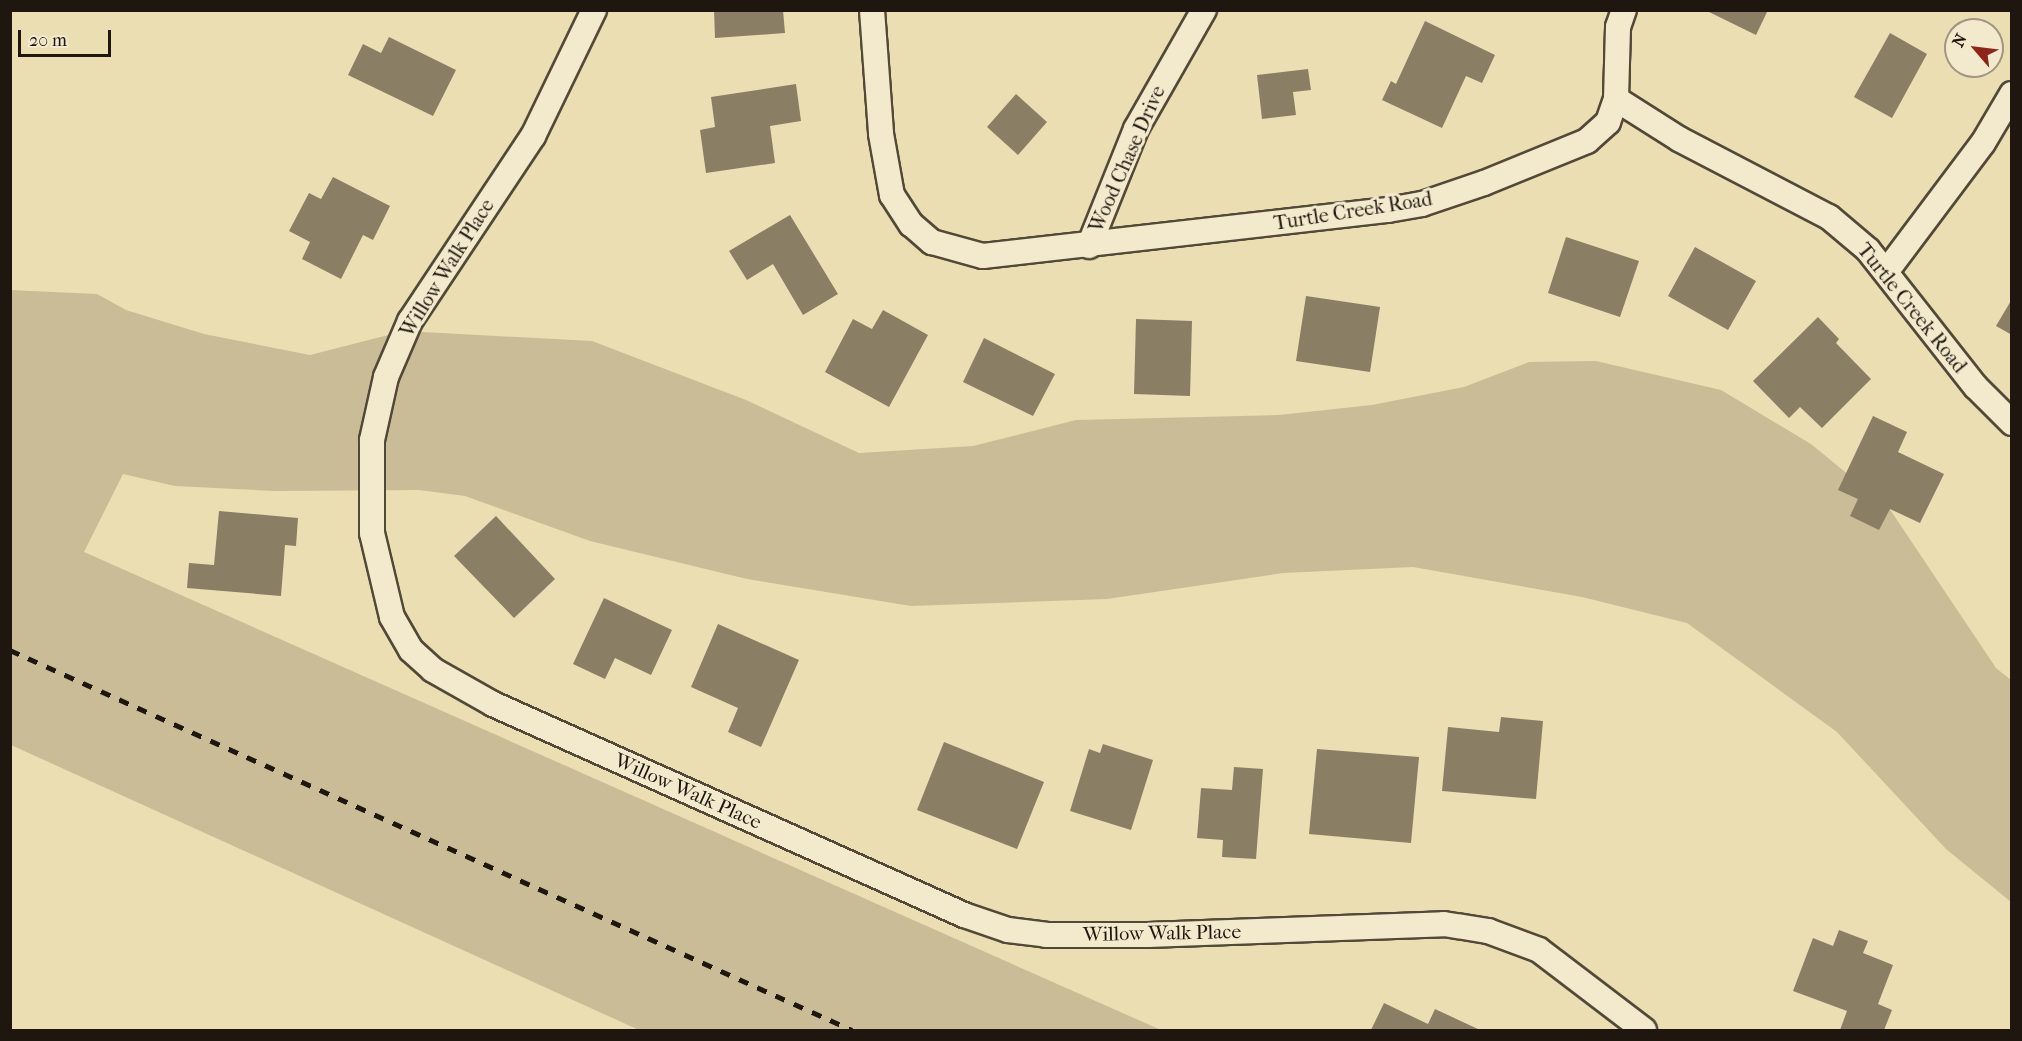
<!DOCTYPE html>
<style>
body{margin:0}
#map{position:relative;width:2022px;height:1041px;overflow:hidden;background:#ecdeb3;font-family:"IM FELL French Canon",serif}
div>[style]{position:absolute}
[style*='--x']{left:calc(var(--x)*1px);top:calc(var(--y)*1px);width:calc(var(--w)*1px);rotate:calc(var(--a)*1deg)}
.green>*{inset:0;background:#c9bc97}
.building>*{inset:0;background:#8a7e64}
.roads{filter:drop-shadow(2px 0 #524938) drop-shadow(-2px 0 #524938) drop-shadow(0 2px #524938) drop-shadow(0 -2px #524938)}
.minor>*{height:24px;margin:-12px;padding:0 12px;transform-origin:12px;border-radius:12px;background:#f3eace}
.rail>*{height:4.5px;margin-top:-2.25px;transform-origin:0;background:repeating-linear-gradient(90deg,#1f170f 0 10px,transparent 0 20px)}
span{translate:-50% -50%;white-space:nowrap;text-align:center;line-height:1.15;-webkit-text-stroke:6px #f3eace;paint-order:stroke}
.street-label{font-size:20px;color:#1f170f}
.frame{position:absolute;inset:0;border:12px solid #1f170f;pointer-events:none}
.north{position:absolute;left:1944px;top:18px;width:60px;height:60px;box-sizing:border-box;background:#f3eace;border:2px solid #9e9682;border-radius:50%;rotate:298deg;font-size:16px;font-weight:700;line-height:24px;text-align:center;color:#1f170f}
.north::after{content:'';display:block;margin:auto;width:21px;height:27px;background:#8f2418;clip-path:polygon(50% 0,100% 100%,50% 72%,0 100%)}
.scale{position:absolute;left:18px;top:30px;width:93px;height:27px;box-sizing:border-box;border:3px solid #1f170f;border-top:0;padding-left:8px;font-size:18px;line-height:21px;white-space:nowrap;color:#1f170f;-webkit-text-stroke:4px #f3eace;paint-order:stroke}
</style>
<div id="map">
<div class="green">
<div style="clip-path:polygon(10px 290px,97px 294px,126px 310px,204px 334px,310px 355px,404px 331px,592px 341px,746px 400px,859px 453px,973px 446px,1076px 420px,1279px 415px,1372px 405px,1464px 387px,1529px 362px,1596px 361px,1721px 390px,1811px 444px,1889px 508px,1996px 668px,2011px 680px,2011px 902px,1946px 849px,1837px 732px,1687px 623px,1582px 597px,1413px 567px,1283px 573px,1107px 599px,911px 606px,747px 579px,590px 541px,465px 496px,419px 490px,275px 491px,175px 486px,123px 474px,84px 552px,1161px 1030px,639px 1030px,11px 745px)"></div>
</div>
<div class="building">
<div style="clip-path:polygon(714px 10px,783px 10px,785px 33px,715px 38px)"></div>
<div style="clip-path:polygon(1705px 10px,1768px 10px,1756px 35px)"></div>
<div style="clip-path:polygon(1425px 21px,1495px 55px,1482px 83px,1466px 76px,1442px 128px,1382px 100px,1391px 81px,1396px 84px)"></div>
<div style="clip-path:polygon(1890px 33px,1927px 54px,1892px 118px,1854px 97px)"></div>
<div style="clip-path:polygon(389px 37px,456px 70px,433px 116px,348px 75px,363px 44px,381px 53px)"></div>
<div style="clip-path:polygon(1308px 69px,1311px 90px,1293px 92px,1296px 115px,1262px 119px,1257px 75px)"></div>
<div style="clip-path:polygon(796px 84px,801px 121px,770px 126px,775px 163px,706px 173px,700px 130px,715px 127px,711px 97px)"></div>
<div style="clip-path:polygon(1016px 94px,1047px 122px,1018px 155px,987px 127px)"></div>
<div style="clip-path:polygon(333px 177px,390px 206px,373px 240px,363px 235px,341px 279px,302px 259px,310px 242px,289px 231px,309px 193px,321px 199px)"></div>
<div style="clip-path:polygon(790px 215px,838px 294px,803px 315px,773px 264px,747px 280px,729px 251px)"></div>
<div style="clip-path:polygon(1566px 237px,1639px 261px,1620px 317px,1548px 293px)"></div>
<div style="clip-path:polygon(1695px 247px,1756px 281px,1728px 330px,1668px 296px)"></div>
<div style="clip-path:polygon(1306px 296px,1380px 307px,1370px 372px,1296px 361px)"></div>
<div style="clip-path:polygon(2012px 299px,2012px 335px,1996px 326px)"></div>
<div style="clip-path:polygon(883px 310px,928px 335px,889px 407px,825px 372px,853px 319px,872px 329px)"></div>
<div style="clip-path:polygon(1818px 317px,1839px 339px,1836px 343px,1871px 379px,1822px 428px,1800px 407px,1789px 418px,1753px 381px)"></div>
<div style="clip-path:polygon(1136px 319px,1192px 321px,1190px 396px,1134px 394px)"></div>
<div style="clip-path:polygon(984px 338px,1055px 374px,1033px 416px,963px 382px)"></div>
<div style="clip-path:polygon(1873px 416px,1907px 432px,1898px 452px,1944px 474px,1920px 523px,1890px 509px,1879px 530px,1850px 516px,1858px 499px,1838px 490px)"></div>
<div style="clip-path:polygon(219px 511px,298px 518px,296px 546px,285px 545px,281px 596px,187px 588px,189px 563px,214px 565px)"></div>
<div style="clip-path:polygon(496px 516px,555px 579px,514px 618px,454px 556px)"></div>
<div style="clip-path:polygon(604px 598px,672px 630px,651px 675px,615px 658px,605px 679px,573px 664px)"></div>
<div style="clip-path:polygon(718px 624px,799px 660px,761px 747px,728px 732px,738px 708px,691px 687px)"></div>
<div style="clip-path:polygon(1501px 717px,1543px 721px,1536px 799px,1442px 791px,1448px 727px,1499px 732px)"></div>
<div style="clip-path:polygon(944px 742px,1044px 782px,1017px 849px,917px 810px)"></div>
<div style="clip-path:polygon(1103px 744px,1153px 760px,1131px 830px,1070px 811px,1089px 749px,1100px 753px)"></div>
<div style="clip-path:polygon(1317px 749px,1419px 757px,1411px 843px,1309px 834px)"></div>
<div style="clip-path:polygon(1234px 767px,1263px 769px,1256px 859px,1222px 857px,1223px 840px,1197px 838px,1201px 788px,1232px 790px)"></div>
<div style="clip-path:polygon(1839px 930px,1868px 941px,1863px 953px,1893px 965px,1878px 1004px,1892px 1010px,1884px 1030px,1840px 1030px,1847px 1011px,1793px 991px,1813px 938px,1833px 946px)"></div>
<div style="clip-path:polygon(1384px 1003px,1428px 1024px,1435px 1009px,1480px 1030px,1371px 1030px)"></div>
</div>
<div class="roads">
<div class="minor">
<div style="--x:594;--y:10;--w:140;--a:115.8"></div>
<div style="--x:533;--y:136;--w:222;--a:123.6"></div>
<div style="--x:410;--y:321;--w:61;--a:113.2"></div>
<div style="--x:386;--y:377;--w:65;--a:102.5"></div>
<div style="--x:372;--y:440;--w:93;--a:90"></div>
<div style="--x:372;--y:533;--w:86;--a:76.6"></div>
<div style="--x:392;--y:617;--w:38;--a:60"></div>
<div style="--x:411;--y:650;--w:30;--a:42"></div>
<div style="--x:433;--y:670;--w:69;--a:29.5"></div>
<div style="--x:493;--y:704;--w:516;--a:24.13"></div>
<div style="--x:964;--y:915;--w:46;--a:18.8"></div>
<div style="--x:1008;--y:930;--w:38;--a:7"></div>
<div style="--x:1046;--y:935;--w:102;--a:0"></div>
<div style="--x:1148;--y:935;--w:296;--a:-2.1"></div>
<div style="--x:1444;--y:924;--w:45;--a:9"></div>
<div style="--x:1488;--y:931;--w:54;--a:20.4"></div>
<div style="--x:1539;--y:950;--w:132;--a:37.3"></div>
<div style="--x:872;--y:10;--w:124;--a:85.8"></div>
<div style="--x:881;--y:134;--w:62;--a:79.8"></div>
<div style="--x:892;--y:195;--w:35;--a:57"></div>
<div style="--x:911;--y:224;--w:28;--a:41"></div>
<div style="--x:932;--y:242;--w:53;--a:15.4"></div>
<div style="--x:983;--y:256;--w:408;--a:-6.5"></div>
<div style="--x:1388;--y:210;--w:35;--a:-10"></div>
<div style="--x:1422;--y:204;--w:65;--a:-18.7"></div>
<div style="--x:1484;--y:183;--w:111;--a:-22.2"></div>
<div style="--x:1587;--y:141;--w:28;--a:-42"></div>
<div style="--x:1608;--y:122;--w:24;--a:-71"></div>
<div style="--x:1616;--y:99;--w:72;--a:-88.4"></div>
<div style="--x:1618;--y:27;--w:18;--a:-71"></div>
<div style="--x:1616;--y:99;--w:75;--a:32.4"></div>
<div style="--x:1679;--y:139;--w:169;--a:27.5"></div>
<div style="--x:1829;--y:217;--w:51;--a:40.2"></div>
<div style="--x:1868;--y:250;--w:174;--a:51.8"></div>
<div style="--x:1976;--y:387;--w:51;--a:45"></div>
<div style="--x:1089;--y:246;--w:126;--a:-68.1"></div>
<div style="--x:1136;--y:129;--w:137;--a:-60.3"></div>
<div style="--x:1886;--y:272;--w:161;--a:-53.1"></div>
<div style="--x:1983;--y:143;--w:57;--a:-59.4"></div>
</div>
</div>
<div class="rail">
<div style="--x:10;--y:650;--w:924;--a:24.29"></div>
</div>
<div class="street-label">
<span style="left:1127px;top:159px;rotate:-66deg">Wood Chase Drive</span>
<span style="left:1353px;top:211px;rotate:-9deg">Turtle Creek Road</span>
<span style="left:447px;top:268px;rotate:-58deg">Willow Walk Place</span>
<span style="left:1912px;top:308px;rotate:51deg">Turtle Creek Road</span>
<span style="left:688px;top:791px;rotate:24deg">Willow Walk Place</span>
<span style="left:1162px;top:933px;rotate:-1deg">Willow Walk Place</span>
</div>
<div class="frame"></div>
<div class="north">N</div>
<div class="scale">20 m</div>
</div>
